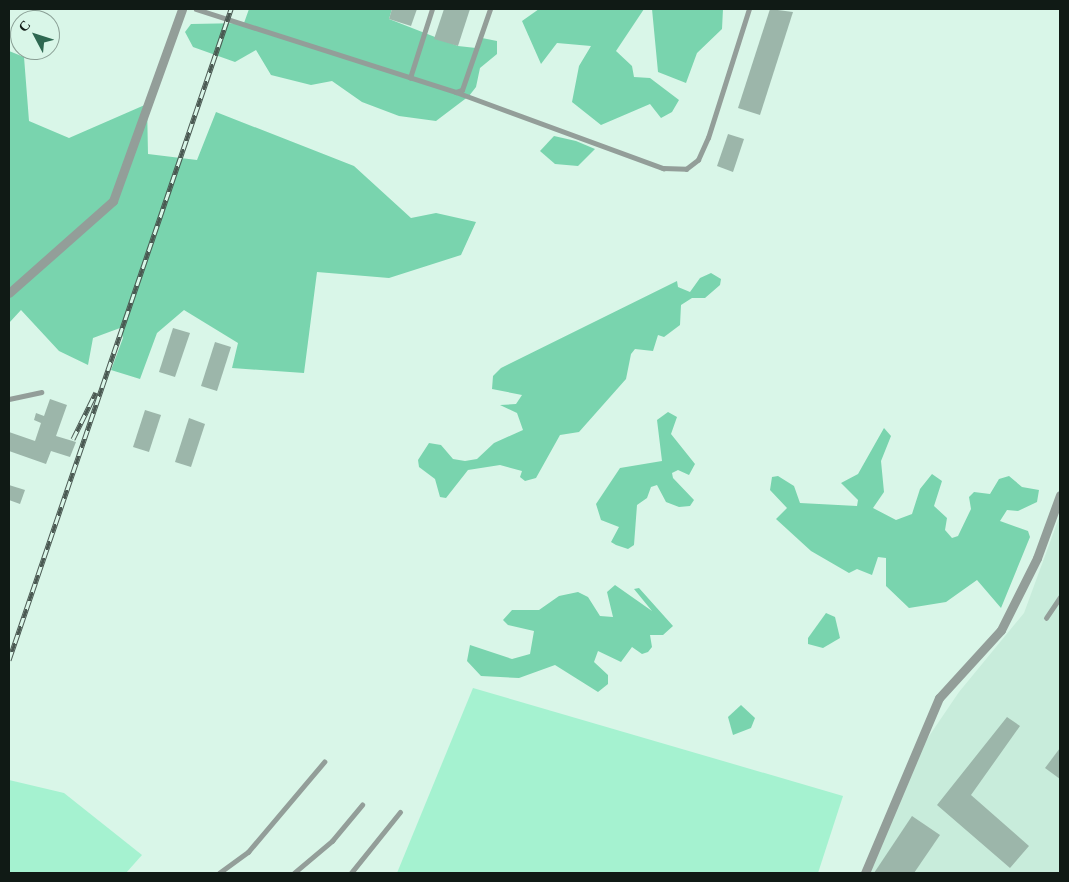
<!DOCTYPE html>
<meta charset="utf-8">
<style>
body{margin:0}
#map{position:relative;width:1069px;height:882px;overflow:hidden;background:#d9f6e8;font-family:"Libre Baskerville",serif}
div>[style]{position:absolute}
[style*='--x']{left:calc(var(--x)*1px);top:calc(var(--y)*1px);width:calc(var(--w)*1px);rotate:calc(var(--a)*1deg)}
.built>*{inset:0;background:#c8ecdb}
.green>*{inset:0;background:#a5f2d0}
.forest>*{inset:0;background:#79d4ae}
.building>*{inset:0;background:#9cb6aa}
.lane>*{height:4.5px;margin:-2.25px;padding:0 2.25px;transform-origin:2.25px;border-radius:2.25px;background:#939e99}
.street>*{height:9px;margin:-4.5px;padding:0 4.5px;transform-origin:4.5px;border-radius:4.5px;background:#939e99}
.rail>*{height:5px;margin-top:-2.5px;transform-origin:0;background:repeating-linear-gradient(90deg,#d9f6e8 0 9px,#4a5952 0 18px);box-sizing:border-box;border-block:1px solid #4a5952}
span{translate:-50% -50%;white-space:nowrap;text-align:center;line-height:1.15;-webkit-text-stroke:4px #d9f6e8;paint-order:stroke}
.frame{position:absolute;inset:0;border:10px solid #101a15;pointer-events:none}
.north{position:absolute;left:10px;top:10px;width:50px;height:50px;box-sizing:border-box;background:#d9f6e8;border:1px solid #899e94;border-radius:50%;rotate:310deg;font-size:14px;font-weight:700;line-height:20px;text-align:center;color:#101a15}
.north::after{content:'';display:block;margin:auto;width:18px;height:22px;background:#2e6851;clip-path:polygon(50% 0,100% 100%,50% 72%,0 100%)}
</style>
<div id="map">
<div class="built">
<div style="clip-path:polygon(1060px 515px,1060px 873px,868px 873px,923px 745px,959px 692px,1024px 613px)"></div>
</div>
<div class="green">
<div style="clip-path:polygon(473px 688px,843px 796px,818px 873px,397px 873px)"></div>
<div style="clip-path:polygon(9px 780px,64px 793px,142px 855px,126px 873px,9px 873px)"></div>
</div>
<div class="forest">
<div style="clip-path:polygon(249px 9px,392px 9px,389px 19px,458px 46px,476px 48px,482px 38px,497px 41px,497px 54px,480px 68px,476px 87px,469px 96px,436px 121px,399px 116px,362px 102px,332px 81px,311px 85px,271px 75px,256px 50px,235px 62px,193px 47px,185px 32px,191px 24px,244px 23px)"></div>
<div style="clip-path:polygon(539px 9px,644px 9px,616px 51px,632px 66px,634px 77px,650px 78px,679px 100px,672px 112px,661px 118px,650px 104px,601px 125px,572px 102px,579px 66px,591px 46px,557px 43px,541px 64px,522px 21px)"></div>
<div style="clip-path:polygon(652px 9px,723px 9px,722px 29px,697px 53px,686px 83px,658px 72px)"></div>
<div style="clip-path:polygon(9px 51px,24px 57px,29px 121px,69px 138px,147px 104px,148px 154px,197px 160px,216px 112px,354px 166px,411px 218px,436px 213px,476px 222px,461px 255px,389px 278px,317px 272px,304px 373px,232px 368px,238px 343px,184px 310px,157px 333px,140px 379px,111px 370px,123px 338px,120px 328px,93px 338px,88px 365px,59px 351px,21px 310px,9px 323px)"></div>
<div style="clip-path:polygon(554px 136px,576px 141px,595px 149px,578px 166px,555px 164px,540px 151px)"></div>
<div style="clip-path:polygon(711px 273px,721px 279px,720px 285px,705px 298px,692px 298px,681px 305px,680px 325px,664px 337px,658px 335px,653px 351px,635px 349px,631px 354px,626px 379px,579px 432px,560px 435px,536px 478px,525px 481px,520px 477px,522px 471px,500px 465px,468px 470px,446px 498px,440px 497px,435px 479px,419px 467px,418px 460px,429px 443px,441px 445px,453px 459px,465px 461px,477px 459px,494px 443px,523px 430px,517px 413px,500px 405px,516px 404px,522px 395px,492px 389px,493px 376px,501px 368px,677px 281px,678px 287px,690px 292px,700px 278px)"></div>
<div style="clip-path:polygon(668px 412px,677px 417px,671px 434px,695px 464px,689px 475px,678px 470px,672px 473px,673px 478px,694px 500px,690px 506px,679px 507px,666px 502px,657px 485px,651px 487px,647px 498px,637px 505px,634px 545px,628px 549px,616px 545px,611px 542px,619px 527px,601px 520px,596px 504px,620px 468px,662px 461px,657px 420px)"></div>
<div style="clip-path:polygon(884px 428px,891px 436px,881px 461px,884px 492px,873px 508px,896px 520px,912px 514px,920px 489px,932px 474px,942px 481px,934px 506px,947px 518px,945px 530px,952px 538px,958px 536px,971px 509px,969px 497px,974px 492px,990px 494px,999px 479px,1009px 476px,1022px 487px,1039px 490px,1037px 502px,1018px 511px,1007px 510px,1000px 521px,1028px 531px,1030px 537px,1001px 608px,977px 580px,946px 602px,909px 608px,886px 586px,886px 558px,878px 557px,872px 575px,857px 569px,849px 573px,811px 551px,776px 519px,787px 508px,770px 490px,772px 477px,778px 476px,794px 486px,800px 503px,857px 506px,858px 500px,841px 483px,858px 474px)"></div>
<div style="clip-path:polygon(615px 585px,652px 611px,634px 589px,639px 588px,673px 626px,663px 635px,650px 635px,652px 647px,648px 652px,642px 654px,632px 647px,621px 662px,598px 651px,594px 662px,608px 675px,608px 684px,598px 692px,555px 665px,519px 678px,481px 676px,467px 661px,470px 645px,512px 659px,530px 654px,534px 631px,508px 625px,503px 620px,512px 610px,539px 610px,559px 596px,578px 592px,588px 597px,600px 616px,613px 617px,607px 592px)"></div>
<div style="clip-path:polygon(826px 613px,835px 617px,840px 638px,823px 648px,808px 644px,808px 638px)"></div>
<div style="clip-path:polygon(741px 705px,755px 718px,751px 728px,733px 735px,728px 717px)"></div>
</div>
<div class="building">
<div style="clip-path:polygon(392px 9px,417px 9px,411px 26px,389px 19px)"></div>
<div style="clip-path:polygon(444px 9px,470px 9px,458px 46px,434px 39px)"></div>
<div style="clip-path:polygon(770px 9px,793px 12px,760px 115px,738px 108px)"></div>
<div style="clip-path:polygon(728px 134px,744px 139px,733px 172px,717px 166px)"></div>
<div style="clip-path:polygon(173px 328px,190px 333px,175px 377px,159px 372px)"></div>
<div style="clip-path:polygon(215px 342px,231px 347px,217px 391px,201px 386px)"></div>
<div style="clip-path:polygon(50px 399px,67px 405px,56px 436px,76px 442px,70px 457px,51px 451px,46px 464px,9px 451px,9px 432px,35px 441px,41px 423px,34px 420px,36px 413px,44px 416px)"></div>
<div style="clip-path:polygon(145px 410px,161px 415px,149px 452px,133px 447px)"></div>
<div style="clip-path:polygon(189px 418px,205px 424px,191px 467px,175px 462px)"></div>
<div style="clip-path:polygon(9px 485px,25px 490px,20px 504px,9px 500px)"></div>
<div style="clip-path:polygon(1007px 717px,1020px 726px,971px 795px,1029px 846px,1010px 868px,937px 805px)"></div>
<div style="clip-path:polygon(1060px 748px,1060px 779px,1045px 768px)"></div>
<div style="clip-path:polygon(912px 816px,940px 835px,914px 873px,874px 873px)"></div>
</div>
<div class="lane">
<div style="--x:196;--y:9;--w:273;--a:17.7"></div>
<div style="--x:456;--y:92;--w:6;--a:-18"></div>
<div style="--x:462;--y:90;--w:86;--a:-70.9"></div>
<div style="--x:410;--y:78;--w:72;--a:-72.3"></div>
<div style="--x:456;--y:92;--w:221;--a:20.2"></div>
<div style="--x:663;--y:168;--w:23;--a:2"></div>
<div style="--x:686;--y:169;--w:15;--a:-37"></div>
<div style="--x:698;--y:160;--w:24;--a:-66"></div>
<div style="--x:708;--y:138;--w:135;--a:-72.4"></div>
<div style="--x:9;--y:399;--w:33;--a:-12"></div>
<div style="--x:1046;--y:618;--w:25;--a:-56"></div>
<div style="--x:219;--y:873;--w:36;--a:-36"></div>
<div style="--x:248;--y:852;--w:118;--a:-49.8"></div>
<div style="--x:294;--y:873;--w:50;--a:-40.1"></div>
<div style="--x:332;--y:841;--w:47;--a:-50.2"></div>
<div style="--x:351;--y:873;--w:78;--a:-51.2"></div>
</div>
<div class="street">
<div style="--x:9;--y:293;--w:139;--a:-41.5"></div>
<div style="--x:113;--y:201;--w:204;--a:-70.2"></div>
<div style="--x:865;--y:873;--w:190;--a:-67.1"></div>
<div style="--x:939;--y:698;--w:92;--a:-47.6"></div>
<div style="--x:1001;--y:630;--w:80;--a:-63.4"></div>
<div style="--x:1037;--y:558;--w:67;--a:-69.9"></div>
</div>
<div class="rail">
<div style="--x:73;--y:439;--w:52;--a:-63.9"></div>
<div style="--x:9;--y:660;--w:688;--a:-71.17"></div>
</div>
<div class="frame"></div>
<div class="north">С</div>
</div>
